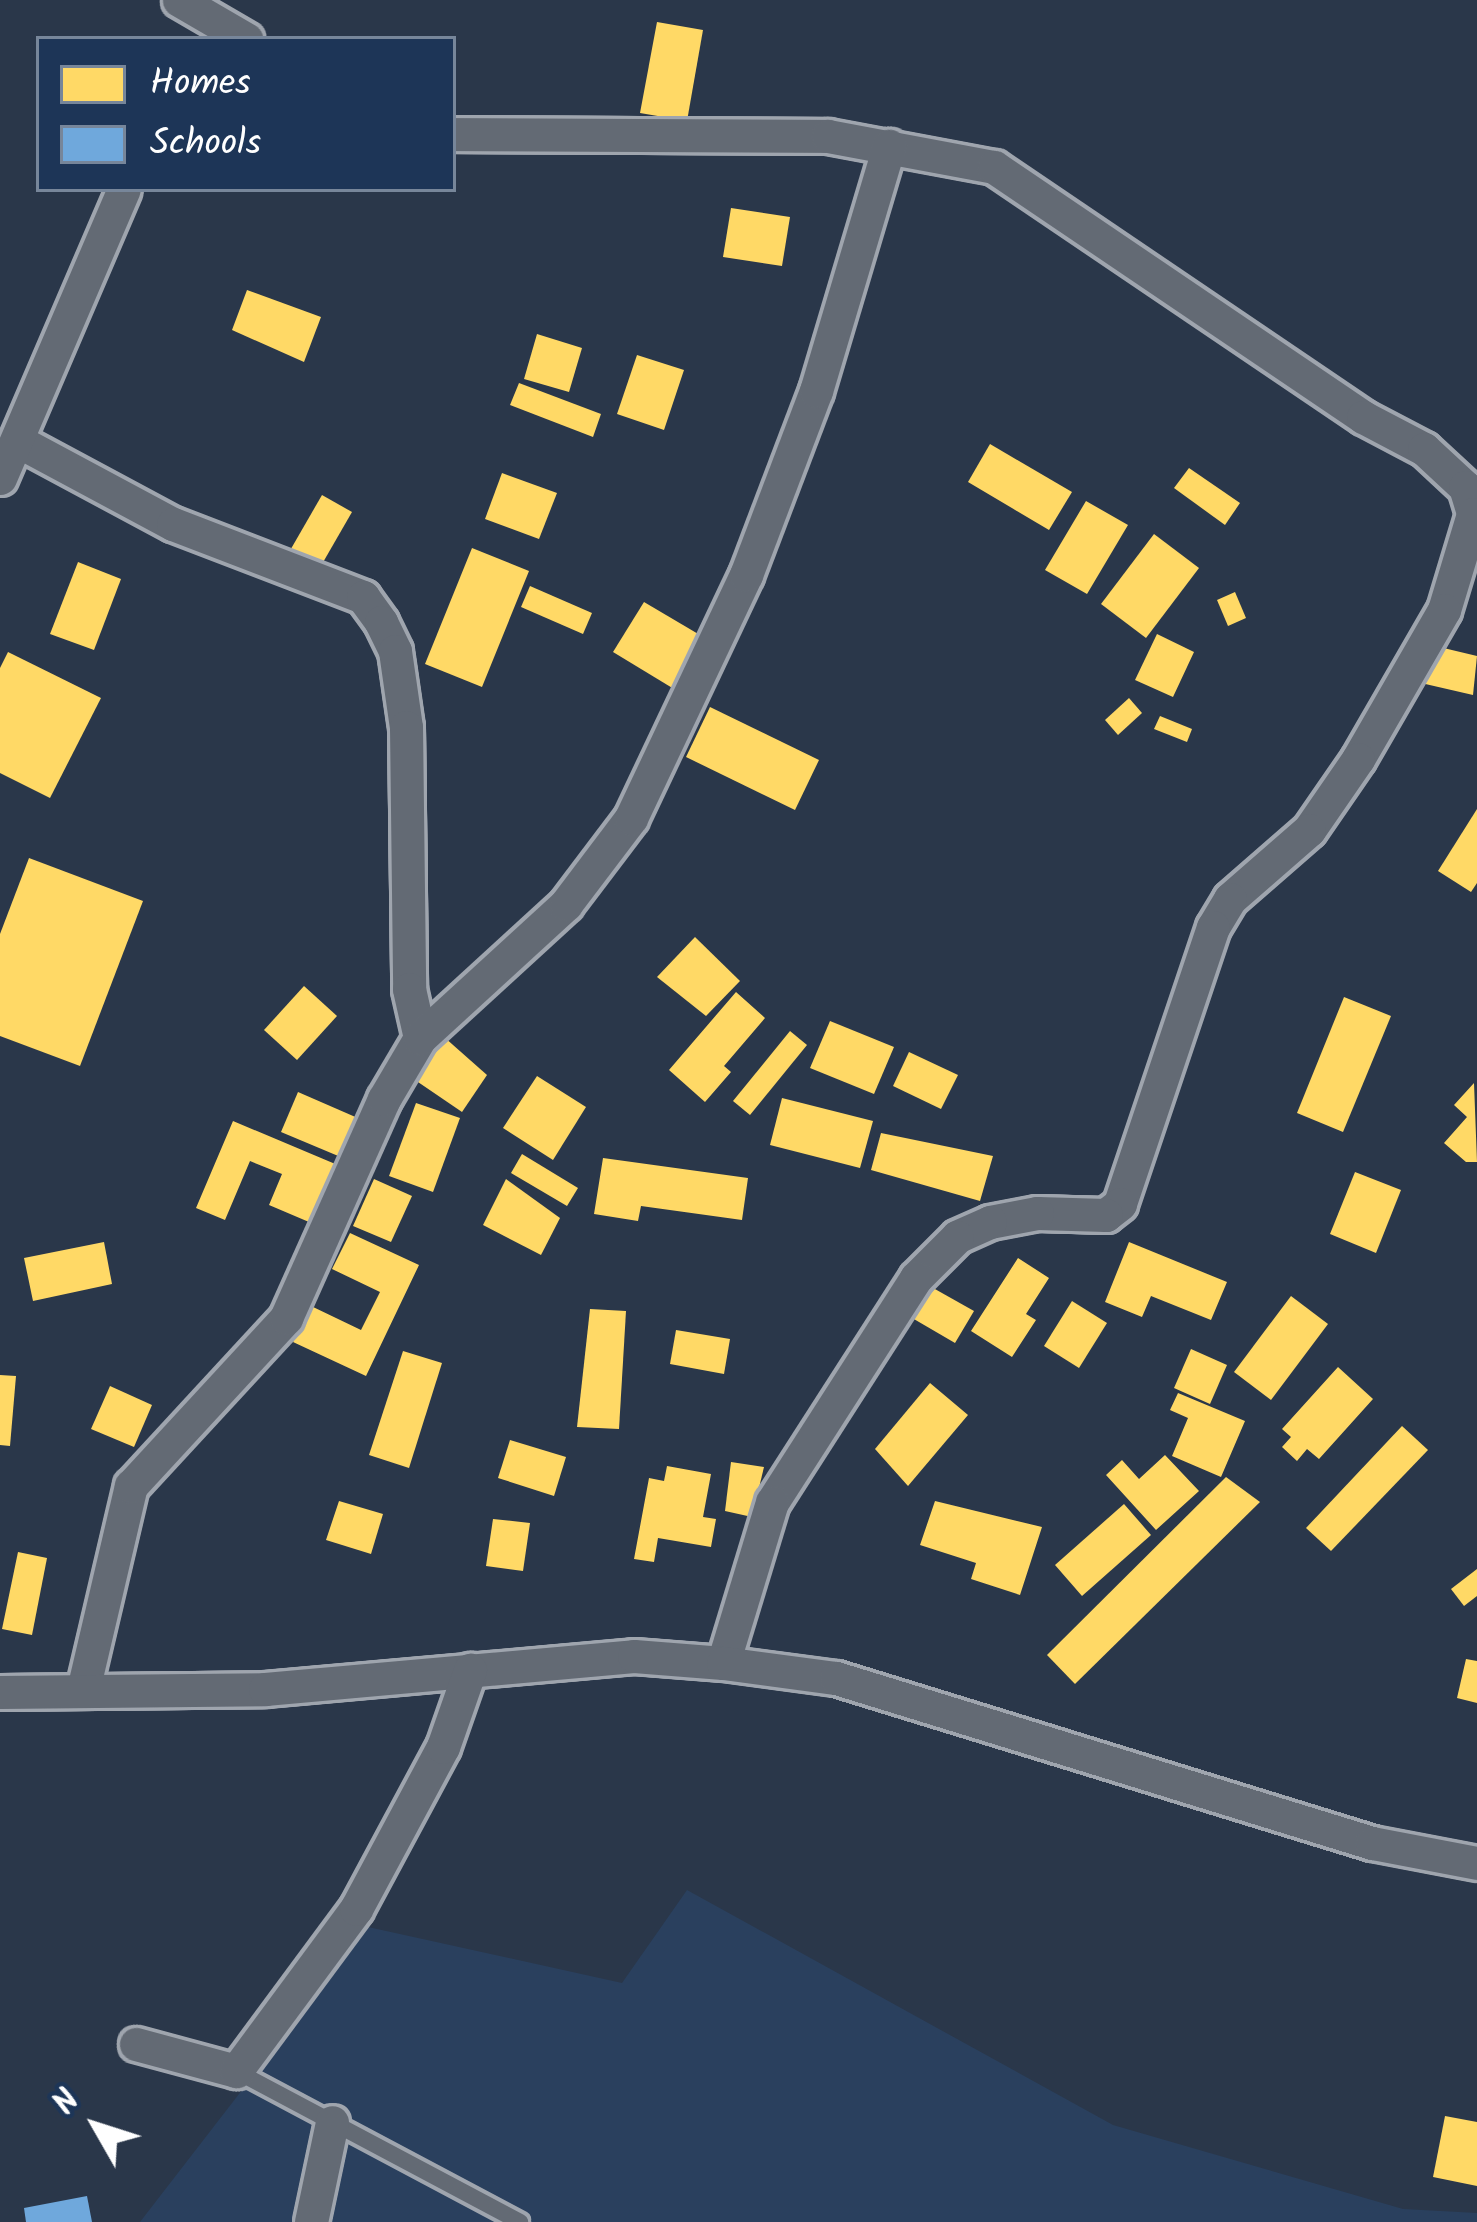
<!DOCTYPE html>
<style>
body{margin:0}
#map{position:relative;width:1477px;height:2222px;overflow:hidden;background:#2a374a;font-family:Kalam,sans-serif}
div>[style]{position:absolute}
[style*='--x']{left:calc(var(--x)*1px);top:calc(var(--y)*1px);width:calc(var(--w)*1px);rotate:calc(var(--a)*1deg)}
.built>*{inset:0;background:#2a405e}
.homes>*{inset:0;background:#ffd966}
.schools>*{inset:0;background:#6fa8dc}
.roads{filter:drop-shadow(3px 0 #9fa5ae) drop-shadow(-3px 0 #9fa5ae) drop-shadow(0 3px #9fa5ae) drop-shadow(0 -3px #9fa5ae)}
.lane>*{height:16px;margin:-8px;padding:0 8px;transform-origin:8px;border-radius:8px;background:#636a74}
.street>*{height:33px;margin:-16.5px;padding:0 16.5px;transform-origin:16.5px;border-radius:16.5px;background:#636a74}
span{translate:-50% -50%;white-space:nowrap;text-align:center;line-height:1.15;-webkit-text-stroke:12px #1d3557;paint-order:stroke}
.legend{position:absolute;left:36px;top:36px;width:420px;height:156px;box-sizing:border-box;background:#1d3557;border:3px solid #77869a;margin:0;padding:15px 21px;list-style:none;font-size:36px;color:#fff}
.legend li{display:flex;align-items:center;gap:24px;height:60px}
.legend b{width:60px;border:3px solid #77869a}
.north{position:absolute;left:36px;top:2066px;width:120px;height:120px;-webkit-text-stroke:9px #1d3557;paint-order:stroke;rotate:309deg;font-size:33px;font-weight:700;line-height:48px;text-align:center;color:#fff}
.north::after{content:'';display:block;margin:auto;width:42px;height:54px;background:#fff;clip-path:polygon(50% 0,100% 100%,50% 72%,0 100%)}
</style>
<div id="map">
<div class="built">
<div style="clip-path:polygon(687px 1890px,1113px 2125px,1403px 2209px,1477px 2213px,1477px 2222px,140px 2222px,368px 1927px,622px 1983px)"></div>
</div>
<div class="homes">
<div style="clip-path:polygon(657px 22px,703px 30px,687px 121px,640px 113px)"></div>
<div style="clip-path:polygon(731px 208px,790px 217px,782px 266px,723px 257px)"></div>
<div style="clip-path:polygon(247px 290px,321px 317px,304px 362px,232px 330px)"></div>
<div style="clip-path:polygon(537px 334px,582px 348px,569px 392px,524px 379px)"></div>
<div style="clip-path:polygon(637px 355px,684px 370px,664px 430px,617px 414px)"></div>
<div style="clip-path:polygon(519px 383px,601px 414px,593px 437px,510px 405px)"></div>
<div style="clip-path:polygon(990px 444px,1072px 492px,1049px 530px,968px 482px)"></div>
<div style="clip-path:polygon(1189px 468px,1240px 503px,1225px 525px,1174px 488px)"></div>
<div style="clip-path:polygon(502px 473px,557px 493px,539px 539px,485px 519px)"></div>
<div style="clip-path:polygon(322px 495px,352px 512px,318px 571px,288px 554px)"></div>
<div style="clip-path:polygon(1086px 501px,1128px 525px,1087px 594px,1045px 570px)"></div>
<div style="clip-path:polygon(1154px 534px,1199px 568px,1146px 638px,1101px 604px)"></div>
<div style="clip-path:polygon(472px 548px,529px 571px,482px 687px,425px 664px)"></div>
<div style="clip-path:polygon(78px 562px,121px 579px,94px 650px,50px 634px)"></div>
<div style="clip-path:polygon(530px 586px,592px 613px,583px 634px,521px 607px)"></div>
<div style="clip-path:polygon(1235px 592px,1246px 618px,1228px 626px,1217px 600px)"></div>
<div style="clip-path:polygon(644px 602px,705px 638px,674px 689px,613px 652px)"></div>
<div style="clip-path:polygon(1157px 634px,1194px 652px,1173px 697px,1135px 680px)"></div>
<div style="clip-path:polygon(1431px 645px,1477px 656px,1473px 695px,1421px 683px)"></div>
<div style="clip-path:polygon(8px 652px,101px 698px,50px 798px,0 773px,0 668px)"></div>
<div style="clip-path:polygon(1129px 698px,1142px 713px,1118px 735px,1105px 720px)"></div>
<div style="clip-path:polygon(710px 707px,819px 760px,795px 810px,686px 757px)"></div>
<div style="clip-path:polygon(1160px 716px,1192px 729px,1187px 742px,1154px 729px)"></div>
<div style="clip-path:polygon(1477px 809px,1477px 883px,1471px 892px,1438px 871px)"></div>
<div style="clip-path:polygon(29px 858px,143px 901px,80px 1066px,0 1036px,0 934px)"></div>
<div style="clip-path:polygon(695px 937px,740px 981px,706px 1016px,657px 977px)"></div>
<div style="clip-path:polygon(304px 986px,337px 1016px,297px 1060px,264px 1030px)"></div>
<div style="clip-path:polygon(736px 992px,765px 1018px,724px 1066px,731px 1072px,705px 1102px,669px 1070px)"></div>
<div style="clip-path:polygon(1344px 997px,1391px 1016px,1343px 1132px,1297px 1113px)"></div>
<div style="clip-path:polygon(830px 1021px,894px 1047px,874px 1094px,810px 1068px)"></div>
<div style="clip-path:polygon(790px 1031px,807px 1045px,750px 1115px,733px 1101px)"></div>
<div style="clip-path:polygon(444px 1037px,487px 1075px,462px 1112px,415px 1080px)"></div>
<div style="clip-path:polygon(909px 1052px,958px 1075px,941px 1109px,893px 1086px)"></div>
<div style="clip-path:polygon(537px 1076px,586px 1107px,553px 1160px,503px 1128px)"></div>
<div style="clip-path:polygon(1474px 1083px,1477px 1162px,1466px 1162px,1444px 1143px,1467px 1117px,1454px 1105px)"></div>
<div style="clip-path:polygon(298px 1092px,360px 1119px,343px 1158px,281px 1132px)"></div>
<div style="clip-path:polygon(782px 1098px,873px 1121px,860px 1168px,770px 1145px)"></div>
<div style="clip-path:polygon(416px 1103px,460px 1118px,433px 1192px,389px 1176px)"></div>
<div style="clip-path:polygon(233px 1121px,340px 1166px,316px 1225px,269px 1205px,282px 1174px,250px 1161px,225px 1220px,196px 1208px)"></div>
<div style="clip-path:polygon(881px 1133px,993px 1156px,980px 1201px,871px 1170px)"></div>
<div style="clip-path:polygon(522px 1154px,578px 1188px,567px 1206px,511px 1173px)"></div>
<div style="clip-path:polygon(603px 1158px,748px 1178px,742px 1220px,641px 1206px,638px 1221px,594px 1214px)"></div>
<div style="clip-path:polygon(1355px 1172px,1401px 1190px,1376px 1253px,1330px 1234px)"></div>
<div style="clip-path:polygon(374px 1179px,412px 1196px,391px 1242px,353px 1226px)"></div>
<div style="clip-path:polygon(506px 1179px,560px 1218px,541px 1255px,483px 1225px)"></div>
<div style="clip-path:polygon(350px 1233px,419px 1265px,366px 1376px,293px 1342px,311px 1306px,361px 1330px,380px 1292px,332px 1269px)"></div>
<div style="clip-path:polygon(104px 1242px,112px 1284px,33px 1301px,24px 1258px)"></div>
<div style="clip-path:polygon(1129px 1242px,1227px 1282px,1211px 1320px,1151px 1296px,1142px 1317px,1105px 1302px)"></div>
<div style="clip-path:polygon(1018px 1258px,1049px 1278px,1026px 1314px,1036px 1320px,1012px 1357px,971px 1331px)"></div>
<div style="clip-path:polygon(926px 1284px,974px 1311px,955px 1343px,907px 1315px)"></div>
<div style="clip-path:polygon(1291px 1296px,1328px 1324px,1271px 1400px,1234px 1372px)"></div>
<div style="clip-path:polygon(1072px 1301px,1107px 1323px,1079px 1368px,1044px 1346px)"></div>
<div style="clip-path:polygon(590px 1309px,626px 1311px,619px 1429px,577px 1427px)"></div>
<div style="clip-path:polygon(676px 1330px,730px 1339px,724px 1374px,670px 1364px)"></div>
<div style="clip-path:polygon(1191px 1349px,1227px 1365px,1210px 1404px,1174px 1388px)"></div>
<div style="clip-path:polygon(403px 1351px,442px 1363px,409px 1468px,369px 1455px)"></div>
<div style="clip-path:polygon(1338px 1367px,1373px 1399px,1319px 1459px,1307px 1449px,1297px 1461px,1282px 1447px,1291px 1437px,1282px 1429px)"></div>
<div style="clip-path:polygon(0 1375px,16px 1376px,10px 1446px,0 1445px)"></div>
<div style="clip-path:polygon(930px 1383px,968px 1415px,908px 1486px,875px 1449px)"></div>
<div style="clip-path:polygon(110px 1386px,152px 1405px,134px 1447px,91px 1429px)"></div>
<div style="clip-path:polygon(1178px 1393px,1245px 1421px,1221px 1477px,1172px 1456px,1188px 1418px,1170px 1410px)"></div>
<div style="clip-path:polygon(1402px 1426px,1428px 1450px,1331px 1551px,1306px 1528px)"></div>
<div style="clip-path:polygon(510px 1440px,566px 1457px,554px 1496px,498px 1478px)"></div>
<div style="clip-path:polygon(1165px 1455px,1199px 1491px,1156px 1530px,1106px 1475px,1122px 1460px,1139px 1479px)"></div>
<div style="clip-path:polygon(731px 1462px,764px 1467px,752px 1517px,725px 1511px)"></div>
<div style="clip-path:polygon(667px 1466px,711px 1474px,703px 1517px,716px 1519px,711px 1547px,658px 1538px,654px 1562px,634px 1559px,649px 1478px,664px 1481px)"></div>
<div style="clip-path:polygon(1226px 1477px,1260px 1502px,1075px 1684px,1047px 1655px)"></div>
<div style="clip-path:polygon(339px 1501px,383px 1514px,371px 1554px,326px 1540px)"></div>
<div style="clip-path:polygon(935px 1501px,1042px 1527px,1020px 1595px,971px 1579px,976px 1563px,920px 1545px)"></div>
<div style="clip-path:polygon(1124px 1504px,1151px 1535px,1082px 1596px,1055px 1565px)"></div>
<div style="clip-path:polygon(493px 1519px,530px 1523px,523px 1571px,486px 1566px)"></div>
<div style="clip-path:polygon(18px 1552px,47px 1558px,32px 1635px,2px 1629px)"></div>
<div style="clip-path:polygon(1477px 1569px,1477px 1596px,1464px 1606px,1451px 1589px)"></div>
<div style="clip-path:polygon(1466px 1659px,1477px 1661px,1477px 1703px,1457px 1698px)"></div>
<div style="clip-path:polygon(1445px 2116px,1477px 2122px,1477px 2186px,1433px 2177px)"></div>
</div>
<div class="schools">
<div style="clip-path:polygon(87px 2196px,92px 2222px,26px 2222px,24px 2208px)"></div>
</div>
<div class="roads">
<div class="lane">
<div style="--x:236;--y:2071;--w:322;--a:28"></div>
</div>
<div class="street">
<div style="--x:179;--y:0;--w:78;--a:30.2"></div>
<div style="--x:453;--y:134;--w:375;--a:0.3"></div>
<div style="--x:828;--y:136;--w:169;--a:10.6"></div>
<div style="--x:994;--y:167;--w:446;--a:34.1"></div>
<div style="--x:1363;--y:417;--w:69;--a:27.7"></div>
<div style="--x:1424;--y:449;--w:56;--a:42.8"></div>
<div style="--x:1465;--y:487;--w:28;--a:73"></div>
<div style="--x:1473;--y:514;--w:100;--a:106.8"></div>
<div style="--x:1444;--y:610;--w:172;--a:120"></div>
<div style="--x:1358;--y:759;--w:86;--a:124.6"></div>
<div style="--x:1309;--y:830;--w:105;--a:138.9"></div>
<div style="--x:1230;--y:899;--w:33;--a:121"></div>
<div style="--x:1213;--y:927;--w:292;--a:108.6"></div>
<div style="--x:1120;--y:1204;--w:18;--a:142"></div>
<div style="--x:1106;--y:1215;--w:69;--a:-178.3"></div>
<div style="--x:1037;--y:1213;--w:48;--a:169.2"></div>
<div style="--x:990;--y:1222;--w:36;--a:156"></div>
<div style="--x:957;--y:1237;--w:58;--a:135"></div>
<div style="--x:916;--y:1278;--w:266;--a:122.7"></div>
<div style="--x:772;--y:1502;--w:168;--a:106.9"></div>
<div style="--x:18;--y:441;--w:176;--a:28.2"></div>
<div style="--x:173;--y:524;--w:204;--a:21"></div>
<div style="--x:363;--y:597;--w:31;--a:54"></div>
<div style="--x:381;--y:622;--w:32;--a:64"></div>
<div style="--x:395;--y:651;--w:77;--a:81.8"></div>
<div style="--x:406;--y:727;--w:262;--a:89.3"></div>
<div style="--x:409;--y:989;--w:50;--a:77.3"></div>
<div style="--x:0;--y:478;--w:314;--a:-66.8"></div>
<div style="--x:83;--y:1690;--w:210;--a:-76.8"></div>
<div style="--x:131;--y:1486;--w:229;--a:-47.3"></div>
<div style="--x:286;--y:1318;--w:240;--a:-65.9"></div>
<div style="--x:384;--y:1099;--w:71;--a:-59.5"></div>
<div style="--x:420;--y:1038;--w:198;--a:-42.5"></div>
<div style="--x:566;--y:904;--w:108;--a:-52.9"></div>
<div style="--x:631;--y:818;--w:269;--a:-64.7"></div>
<div style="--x:746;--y:575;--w:197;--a:-69.2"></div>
<div style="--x:816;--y:391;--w:256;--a:-73.4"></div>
<div style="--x:0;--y:1692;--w:265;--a:-0.6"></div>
<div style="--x:265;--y:1689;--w:370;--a:-5.1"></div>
<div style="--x:634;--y:1656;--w:89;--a:4.5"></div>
<div style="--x:723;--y:1663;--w:114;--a:7.6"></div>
<div style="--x:836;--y:1678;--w:561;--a:17.11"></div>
<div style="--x:1372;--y:1843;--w:107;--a:10.8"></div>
<div style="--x:136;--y:2044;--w:104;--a:15.1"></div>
<div style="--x:236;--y:2071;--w:202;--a:-53.5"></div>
<div style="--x:356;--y:1909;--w:184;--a:-61.8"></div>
<div style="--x:443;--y:1747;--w:82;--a:-70.7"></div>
<div style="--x:311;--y:2222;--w:102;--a:-78.1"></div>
</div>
</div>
<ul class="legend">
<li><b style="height:33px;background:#ffd966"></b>Homes</li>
<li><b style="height:33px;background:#6fa8dc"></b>Schools</li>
</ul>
<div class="north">N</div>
</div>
